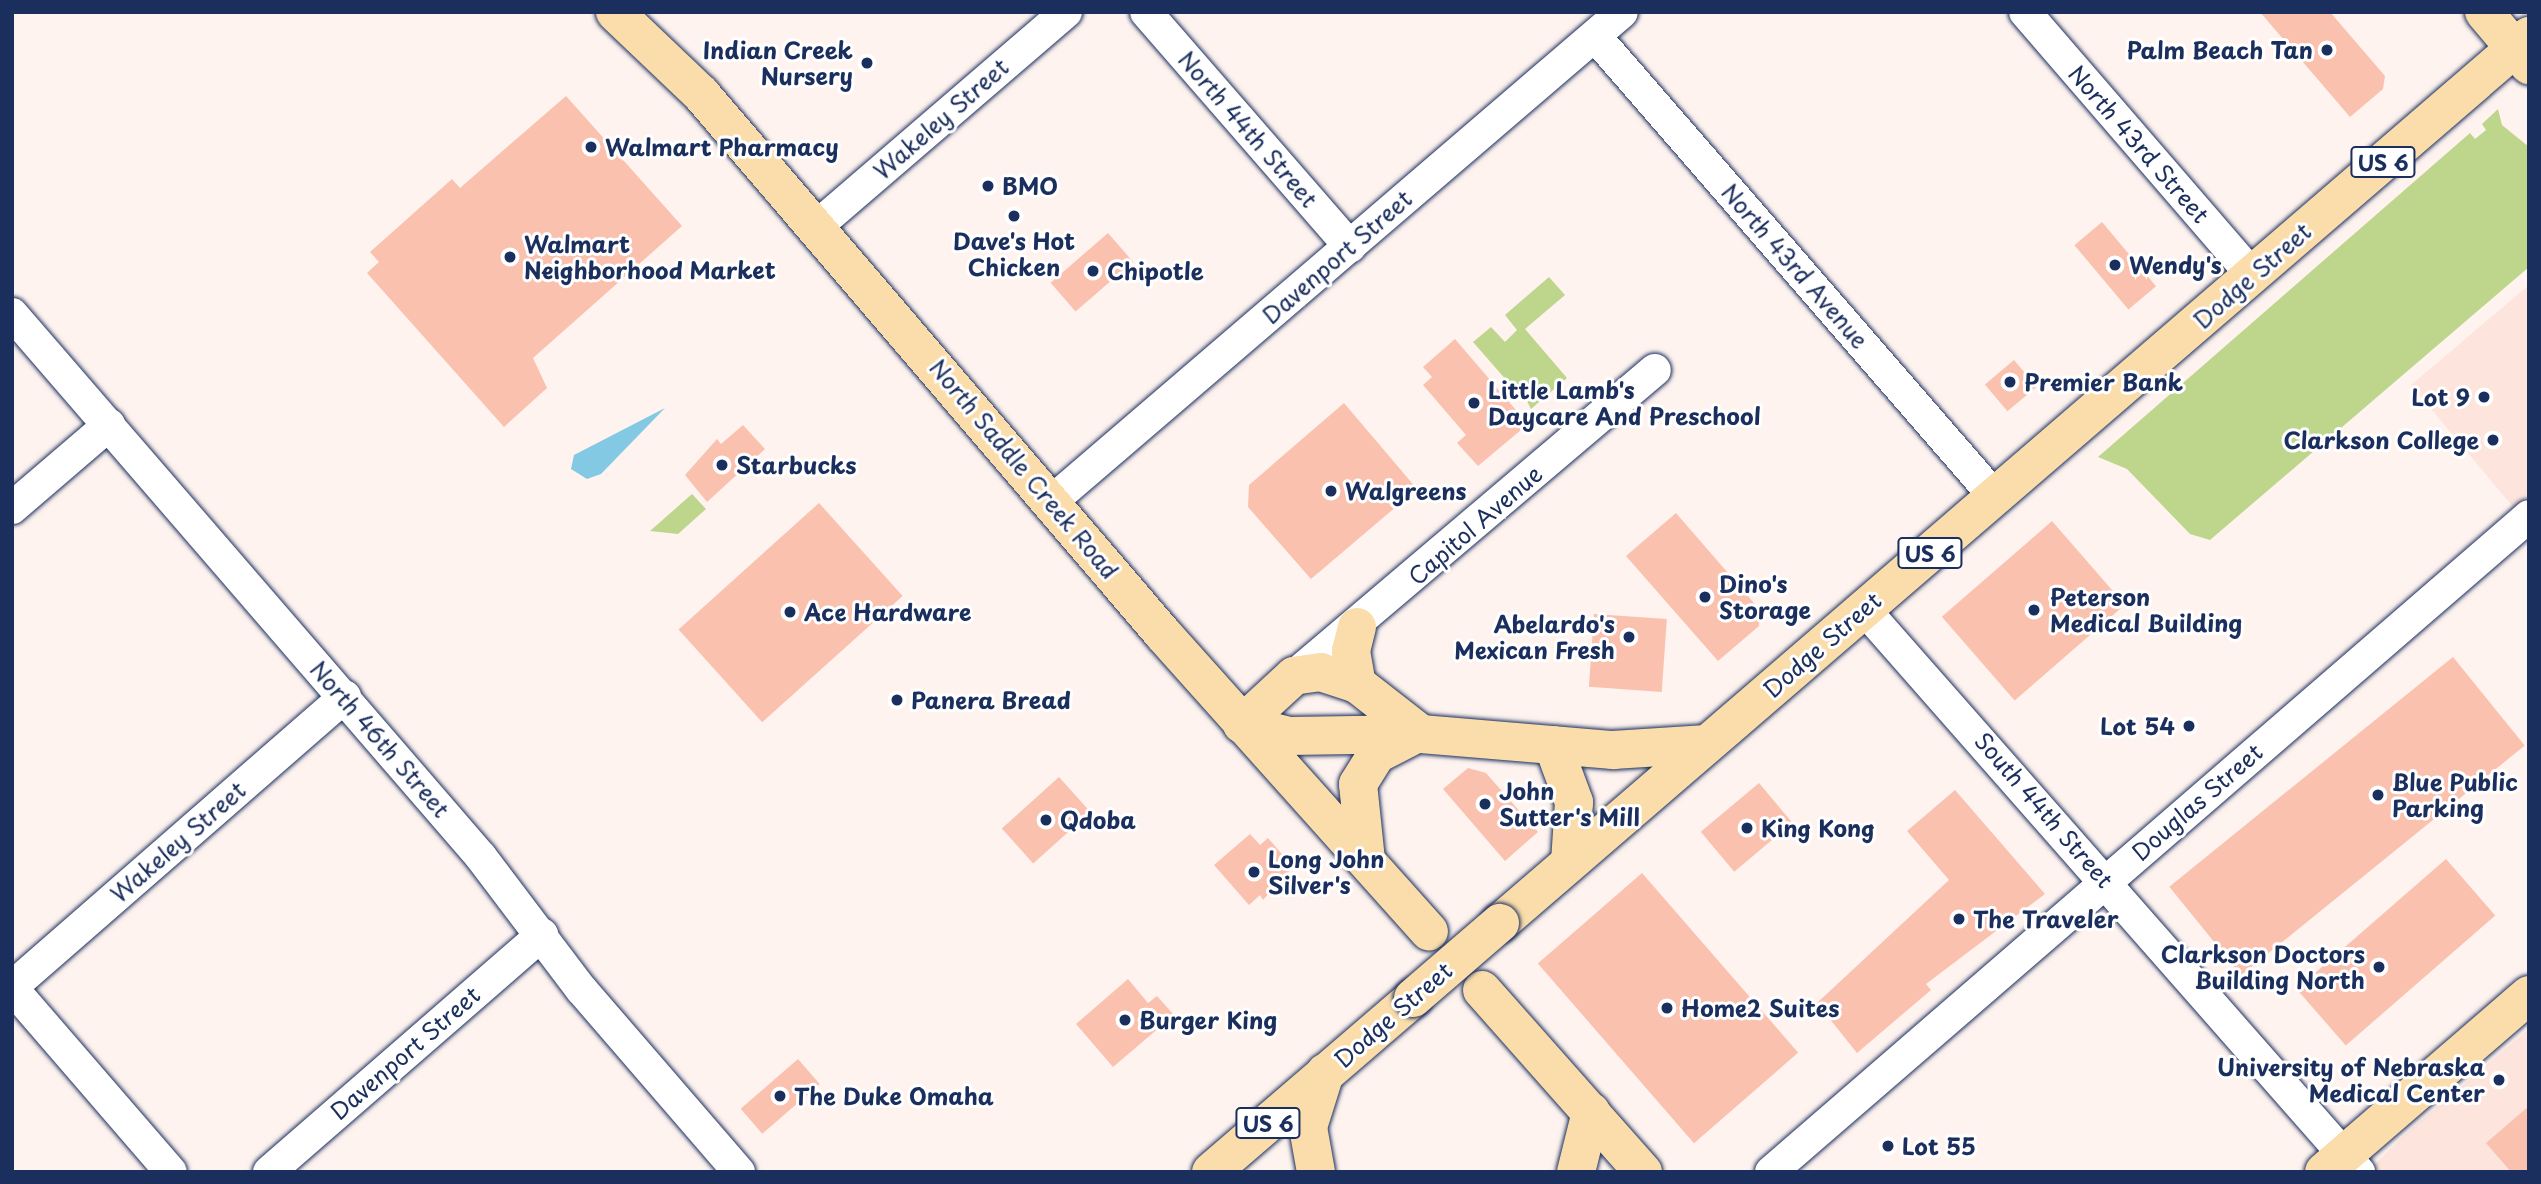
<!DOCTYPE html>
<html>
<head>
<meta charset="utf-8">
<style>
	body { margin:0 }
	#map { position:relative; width:2541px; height:1184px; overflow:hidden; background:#fef3ef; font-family:"Playpen Sans",sans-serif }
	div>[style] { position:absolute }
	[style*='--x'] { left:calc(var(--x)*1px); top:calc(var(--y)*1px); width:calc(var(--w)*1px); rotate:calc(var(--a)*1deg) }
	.built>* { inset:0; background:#fde4dc }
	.green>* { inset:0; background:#bed58c }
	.water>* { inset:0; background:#83c9e4 }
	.building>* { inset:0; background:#fac1af; transform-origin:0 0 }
	.roads { filter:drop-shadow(0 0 2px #1b2f5e) drop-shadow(0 0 2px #1b2f5e) }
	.minor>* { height:32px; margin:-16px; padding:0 16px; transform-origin:16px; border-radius:16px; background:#fff }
	.major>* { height:38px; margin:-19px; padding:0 19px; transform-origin:19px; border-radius:19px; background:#faddab }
	.highway>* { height:38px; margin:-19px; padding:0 19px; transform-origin:19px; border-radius:19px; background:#faddab }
	.bridges { filter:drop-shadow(0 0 2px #1b2f5e) drop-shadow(0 0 2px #1b2f5e) }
	.highway-bridge>* { height:38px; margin:-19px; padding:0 19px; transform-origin:19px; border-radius:19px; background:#faddab }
	.dots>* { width:19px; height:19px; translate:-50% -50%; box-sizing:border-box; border:4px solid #fff; border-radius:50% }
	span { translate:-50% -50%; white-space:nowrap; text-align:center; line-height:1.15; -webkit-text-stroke:6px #fff; paint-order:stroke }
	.shield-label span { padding:2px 5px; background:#fff; border:2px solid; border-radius:5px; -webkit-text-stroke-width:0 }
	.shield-label { font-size:21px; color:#1b2f5e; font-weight:700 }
	.poi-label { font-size:23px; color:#1b2f5e; font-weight:700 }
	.right { translate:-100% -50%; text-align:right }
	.left { translate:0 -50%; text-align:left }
	.street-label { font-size:23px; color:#1b2f5e }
	.frame { position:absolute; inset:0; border:14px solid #1b2f5e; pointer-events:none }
</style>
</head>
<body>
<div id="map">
	<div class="built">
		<i style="clip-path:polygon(2529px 285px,2529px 495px,2514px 508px,2411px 385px)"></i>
		<i style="clip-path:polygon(2529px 1029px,2529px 1172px,2367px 1172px,2409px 1131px)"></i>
	</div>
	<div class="green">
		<i style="clip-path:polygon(2498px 109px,2502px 125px,2529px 147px,2529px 267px,2210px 540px,2190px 534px,2127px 469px,2098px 457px,2470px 133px,2475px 139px,2486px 130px,2482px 124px)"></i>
		<i style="clip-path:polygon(1549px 277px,1565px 295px,1525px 329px,1567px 378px,1531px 409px,1520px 387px,1515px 390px,1473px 342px,1491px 327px,1505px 342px,1517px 330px,1505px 315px)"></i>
		<i style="clip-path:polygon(692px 494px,706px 509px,678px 534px,650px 531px)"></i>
	</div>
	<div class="water">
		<i style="clip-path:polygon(665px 408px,601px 474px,587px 479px,571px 469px,574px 455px)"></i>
	</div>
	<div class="building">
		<i style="clip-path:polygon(2260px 12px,2330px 12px,2385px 76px,2383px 89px,2350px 117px)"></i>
		<i style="clip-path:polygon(566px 96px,682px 226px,533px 358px,547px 388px,504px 427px,367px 273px,379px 262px,370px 252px,452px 179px,460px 188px)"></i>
		<i style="left:2102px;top:222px;width:84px;height:36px;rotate:50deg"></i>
		<i style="left:1108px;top:233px;width:38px;height:76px;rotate:49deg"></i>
		<i style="clip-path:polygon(1455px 339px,1528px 424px,1478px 466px,1457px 443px,1466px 435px,1423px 385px,1432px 377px,1423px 367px)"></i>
		<i style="left:2014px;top:360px;width:35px;height:38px;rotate:50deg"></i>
		<i style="clip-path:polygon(1344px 403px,1417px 489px,1311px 579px,1248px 507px,1249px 485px)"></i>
		<i style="clip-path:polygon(743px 425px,765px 449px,707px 502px,685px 475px,717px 439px,721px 444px)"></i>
		<i style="left:819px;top:503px;width:125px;height:189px;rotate:48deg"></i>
		<i style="clip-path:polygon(1676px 513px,1760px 610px,1759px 626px,1718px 661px,1626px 556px)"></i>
		<i style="left:2052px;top:521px;width:111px;height:146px;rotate:49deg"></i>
		<i style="left:1594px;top:614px;width:73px;height:73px;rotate:4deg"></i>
		<i style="left:2453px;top:657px;width:114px;height:365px;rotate:51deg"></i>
		<i style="clip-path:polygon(1468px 768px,1486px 773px,1538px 832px,1505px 861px,1443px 789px)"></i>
		<i style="left:1059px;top:777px;width:47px;height:77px;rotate:48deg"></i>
		<i style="left:1759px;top:783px;width:52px;height:76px;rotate:50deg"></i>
		<i style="clip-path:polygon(1955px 790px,2045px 894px,1926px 984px,1931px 990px,1857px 1053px,1817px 1003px,1949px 880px,1907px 831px)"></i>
		<i style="clip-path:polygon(1250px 834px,1260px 845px,1268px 838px,1293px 867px,1263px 900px,1260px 895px,1249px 905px,1214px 865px)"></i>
		<i style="left:2446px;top:859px;width:75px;height:198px;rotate:49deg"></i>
		<i style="left:1642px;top:873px;width:238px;height:138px;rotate:49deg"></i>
		<i style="clip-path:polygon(1128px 979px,1148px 1003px,1157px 996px,1174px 1015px,1113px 1067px,1076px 1024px)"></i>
		<i style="left:798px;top:1059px;width:33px;height:76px;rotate:49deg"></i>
		<i style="clip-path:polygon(2529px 1106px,2529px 1172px,2511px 1172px,2486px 1143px)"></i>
	</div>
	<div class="roads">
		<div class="minor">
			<i style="--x:1146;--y:12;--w:311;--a:49"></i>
			<i style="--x:2025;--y:12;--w:347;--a:49.2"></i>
			<i style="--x:1595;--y:36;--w:610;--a:49.05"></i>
			<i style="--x:816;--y:227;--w:330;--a:-40.7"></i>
			<i style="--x:12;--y:314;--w:718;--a:49.18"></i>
			<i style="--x:481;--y:857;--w:166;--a:52.9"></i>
			<i style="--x:581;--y:989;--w:242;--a:49.2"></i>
			<i style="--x:1051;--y:502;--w:752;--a:-40.63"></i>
			<i style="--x:12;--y:508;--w:128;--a:-40.6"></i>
			<i style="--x:1864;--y:609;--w:750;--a:48.68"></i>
			<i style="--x:1294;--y:676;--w:473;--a:-40.3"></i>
			<i style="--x:12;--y:987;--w:442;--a:-41.1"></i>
			<i style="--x:12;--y:988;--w:243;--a:49.2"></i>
			<i style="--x:269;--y:1172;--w:362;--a:-41"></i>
			<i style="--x:1771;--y:1172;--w:1002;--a:-40.87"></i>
		</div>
		<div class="major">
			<i style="--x:615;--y:12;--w:119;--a:43.6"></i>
			<i style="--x:701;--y:94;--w:711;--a:49.45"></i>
			<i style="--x:1163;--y:634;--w:399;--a:48.2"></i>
			<i style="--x:2484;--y:12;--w:70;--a:49.7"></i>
			<i style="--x:1482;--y:990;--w:243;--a:48.5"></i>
			<i style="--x:2324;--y:1172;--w:271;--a:-40.8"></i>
		</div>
		<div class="highway">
			<i style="--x:1357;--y:627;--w:25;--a:104"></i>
			<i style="--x:1351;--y:651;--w:34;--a:80"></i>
			<i style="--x:1421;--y:734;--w:81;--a:-142"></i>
			<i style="--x:1357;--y:684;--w:38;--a:-162"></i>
			<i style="--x:1321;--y:672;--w:27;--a:172"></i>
			<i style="--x:1294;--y:676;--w:71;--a:137.3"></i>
			<i style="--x:1242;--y:724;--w:49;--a:14.3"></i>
			<i style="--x:1289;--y:736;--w:132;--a:-0.9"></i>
			<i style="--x:1421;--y:734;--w:193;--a:4.8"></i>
			<i style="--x:1613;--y:750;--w:94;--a:-3.7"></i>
			<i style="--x:1553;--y:745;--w:61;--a:69.8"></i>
			<i style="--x:1574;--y:802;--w:60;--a:93.8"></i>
			<i style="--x:1366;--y:860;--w:76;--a:-96"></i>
			<i style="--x:1358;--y:784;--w:36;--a:-58"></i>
			<i style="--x:1377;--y:754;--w:36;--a:-27"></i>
			<i style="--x:1500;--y:923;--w:1359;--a:-40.76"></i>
			<i style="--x:1211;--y:1172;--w:267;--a:-40.7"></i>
			<i style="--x:1316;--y:1172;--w:46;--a:-100.1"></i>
			<i style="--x:1308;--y:1127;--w:57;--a:-72.5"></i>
			<i style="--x:1576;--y:1172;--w:62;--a:-76"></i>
		</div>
	</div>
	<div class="bridges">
		<div class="highway-bridge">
			<i style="--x:1413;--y:998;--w:115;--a:-40.8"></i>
		</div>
	</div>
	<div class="dots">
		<i style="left:2327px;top:50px;background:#1b2f5e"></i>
		<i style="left:867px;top:63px;background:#1b2f5e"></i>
		<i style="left:591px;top:147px;background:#1b2f5e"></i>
		<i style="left:988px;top:186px;background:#1b2f5e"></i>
		<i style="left:1014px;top:216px;background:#1b2f5e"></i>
		<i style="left:510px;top:257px;background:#1b2f5e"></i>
		<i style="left:2115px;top:265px;background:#1b2f5e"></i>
		<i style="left:1093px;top:271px;background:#1b2f5e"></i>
		<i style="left:2010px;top:382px;background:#1b2f5e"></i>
		<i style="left:2484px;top:397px;background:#1b2f5e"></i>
		<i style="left:1474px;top:403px;background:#1b2f5e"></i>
		<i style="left:2493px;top:440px;background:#1b2f5e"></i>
		<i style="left:722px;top:465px;background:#1b2f5e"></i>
		<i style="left:1331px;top:491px;background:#1b2f5e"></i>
		<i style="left:1705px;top:597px;background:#1b2f5e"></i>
		<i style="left:2034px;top:610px;background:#1b2f5e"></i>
		<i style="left:790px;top:612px;background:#1b2f5e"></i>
		<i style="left:1629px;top:637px;background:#1b2f5e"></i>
		<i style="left:897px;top:700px;background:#1b2f5e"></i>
		<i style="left:2189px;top:726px;background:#1b2f5e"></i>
		<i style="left:2378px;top:795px;background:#1b2f5e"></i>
		<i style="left:1485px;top:804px;background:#1b2f5e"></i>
		<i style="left:1046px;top:820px;background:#1b2f5e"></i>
		<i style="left:1747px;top:828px;background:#1b2f5e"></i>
		<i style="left:1254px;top:872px;background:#1b2f5e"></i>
		<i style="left:1959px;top:919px;background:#1b2f5e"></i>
		<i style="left:2379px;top:967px;background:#1b2f5e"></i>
		<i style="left:1667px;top:1008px;background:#1b2f5e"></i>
		<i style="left:1125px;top:1020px;background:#1b2f5e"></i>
		<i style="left:2499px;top:1080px;background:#1b2f5e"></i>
		<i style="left:780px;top:1096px;background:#1b2f5e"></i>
		<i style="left:1888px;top:1146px;background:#1b2f5e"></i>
	</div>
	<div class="shield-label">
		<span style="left:2383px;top:162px">US 6</span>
		<span style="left:1930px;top:553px">US 6</span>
		<span style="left:1268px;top:1123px">US 6</span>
	</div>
	<div class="poi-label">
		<span class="right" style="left:853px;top:63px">Indian Creek<br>Nursery</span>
		<span class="right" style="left:2313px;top:50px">Palm Beach Tan</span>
		<span class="left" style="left:605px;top:147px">Walmart Pharmacy</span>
		<span class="left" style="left:1002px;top:186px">BMO</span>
		<span style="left:1014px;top:254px">Dave's Hot<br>Chicken</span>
		<span class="left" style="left:524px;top:257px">Walmart<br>Neighborhood Market</span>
		<span class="left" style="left:2129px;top:265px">Wendy's</span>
		<span class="left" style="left:1107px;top:271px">Chipotle</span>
		<span class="left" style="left:2024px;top:382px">Premier Bank</span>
		<span class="left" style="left:1488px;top:403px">Little Lamb's<br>Daycare And Preschool</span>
		<span class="right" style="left:2470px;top:397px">Lot 9</span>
		<span class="right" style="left:2479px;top:440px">Clarkson College</span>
		<span class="left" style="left:736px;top:465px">Starbucks</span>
		<span class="left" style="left:1345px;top:491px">Walgreens</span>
		<span class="left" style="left:1719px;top:597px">Dino's<br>Storage</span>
		<span class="left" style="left:2050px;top:610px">Peterson<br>Medical Building</span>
		<span class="left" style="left:804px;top:612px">Ace Hardware</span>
		<span class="right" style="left:1615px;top:637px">Abelardo's<br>Mexican Fresh</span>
		<span class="left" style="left:911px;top:700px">Panera Bread</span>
		<span class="right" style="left:2175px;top:726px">Lot 54</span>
		<span class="left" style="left:2392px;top:795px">Blue Public<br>Parking</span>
		<span class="left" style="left:1499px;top:804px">John<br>Sutter's Mill</span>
		<span class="left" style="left:1060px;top:820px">Qdoba</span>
		<span class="left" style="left:1761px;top:828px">King Kong</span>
		<span class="left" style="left:1268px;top:872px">Long John<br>Silver's</span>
		<span class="left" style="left:1973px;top:919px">The Traveler</span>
		<span class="right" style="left:2365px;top:967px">Clarkson Doctors<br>Building North</span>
		<span class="left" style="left:1681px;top:1008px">Home2 Suites</span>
		<span class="left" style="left:1139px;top:1020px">Burger King</span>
		<span class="right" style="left:2485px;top:1080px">University of Nebraska<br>Medical Center</span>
		<span class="left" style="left:794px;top:1096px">The Duke Omaha</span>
		<span class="left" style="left:1902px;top:1146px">Lot 55</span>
	</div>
	<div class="street-label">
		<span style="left:941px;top:119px;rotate:-41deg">Wakeley Street</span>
		<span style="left:1248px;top:129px;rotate:49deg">North 44th Street</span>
		<span style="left:2139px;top:144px;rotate:49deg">North 43rd Street</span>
		<span style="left:1337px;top:257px;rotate:-41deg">Davenport Street</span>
		<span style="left:1795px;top:266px;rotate:49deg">North 43rd Avenue</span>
		<span style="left:2252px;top:276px;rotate:-41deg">Dodge Street</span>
		<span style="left:1024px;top:469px;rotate:50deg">North Saddle Creek Road</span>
		<span style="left:1475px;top:525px;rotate:-41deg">Capitol Avenue</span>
		<span style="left:1822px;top:645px;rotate:-41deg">Dodge Street</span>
		<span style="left:380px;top:739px;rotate:49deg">North 46th Street</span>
		<span style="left:2197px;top:802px;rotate:-41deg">Douglas Street</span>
		<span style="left:2044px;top:810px;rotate:49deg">South 44th Street</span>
		<span style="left:178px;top:842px;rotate:-41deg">Wakeley Street</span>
		<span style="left:1393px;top:1015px;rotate:-41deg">Dodge Street</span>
		<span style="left:405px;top:1053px;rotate:-41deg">Davenport Street</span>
	</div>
	<div class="frame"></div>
</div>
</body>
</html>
